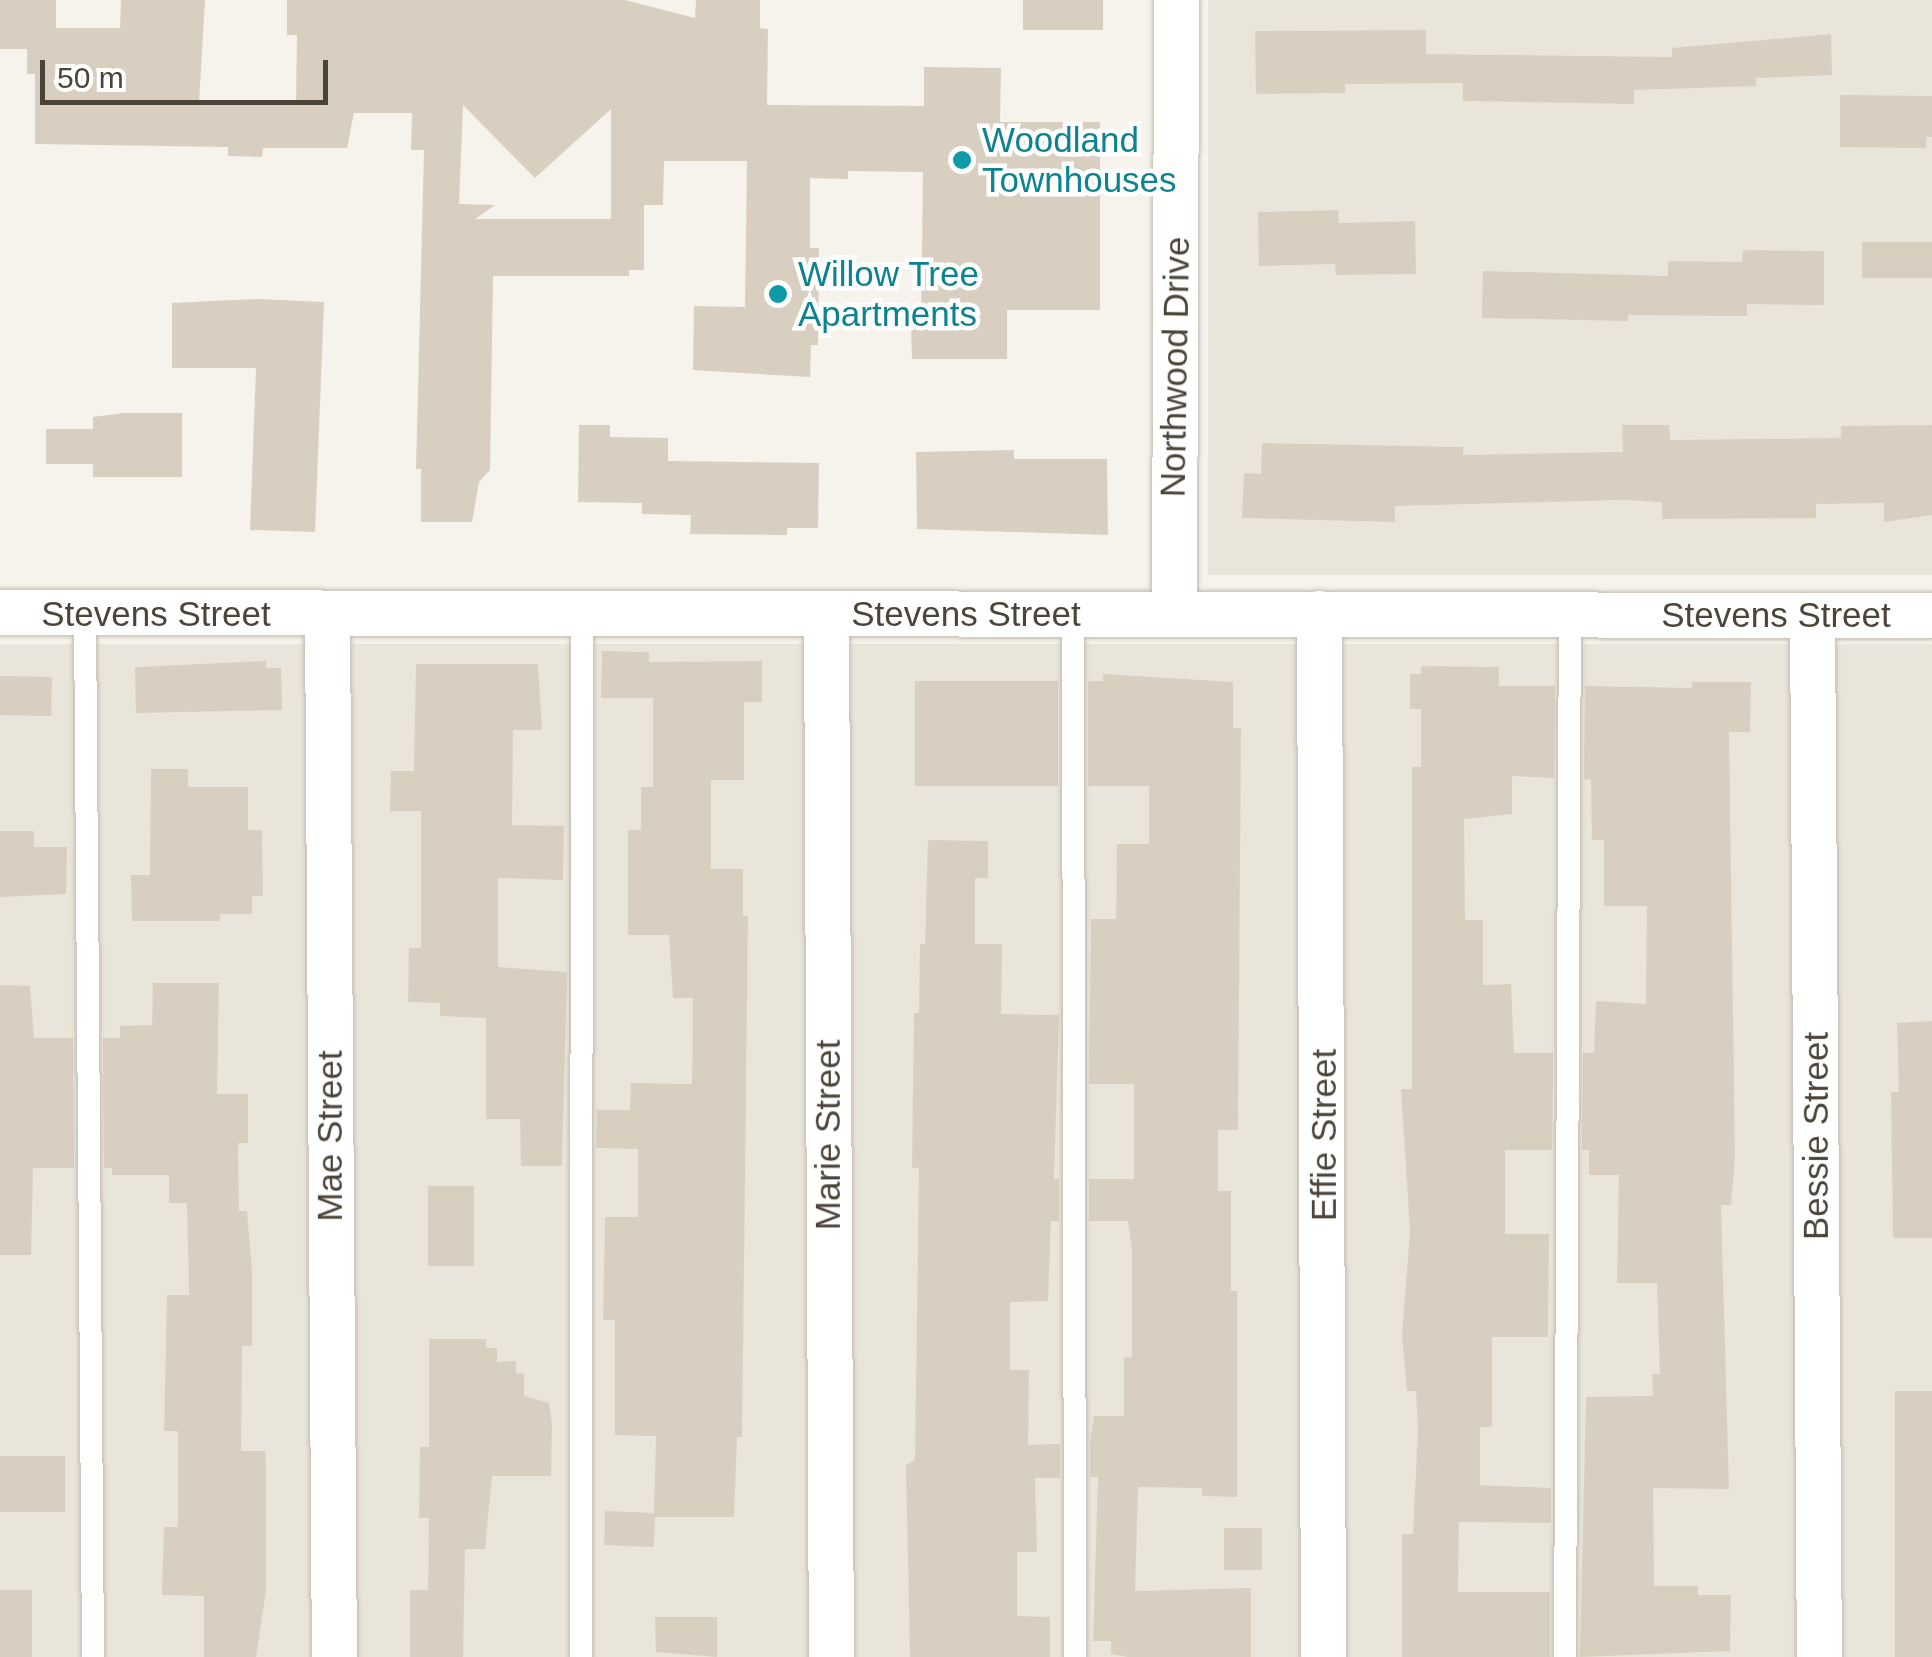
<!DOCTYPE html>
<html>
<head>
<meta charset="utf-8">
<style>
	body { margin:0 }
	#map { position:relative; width:1932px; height:1657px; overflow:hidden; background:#f6f3ec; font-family:Arial,sans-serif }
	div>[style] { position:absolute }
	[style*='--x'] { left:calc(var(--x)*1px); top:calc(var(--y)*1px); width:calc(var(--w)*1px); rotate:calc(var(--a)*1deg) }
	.residential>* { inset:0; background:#eae5da; transform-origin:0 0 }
	.building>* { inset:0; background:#d8cfc1; transform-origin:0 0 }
	.roads { filter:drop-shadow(0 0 2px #c2bbae) drop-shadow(0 0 2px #c2bbae) }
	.lane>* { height:22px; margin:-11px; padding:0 11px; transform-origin:11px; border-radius:11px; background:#fff }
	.street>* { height:45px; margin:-22.5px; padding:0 22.5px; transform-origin:22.5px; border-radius:22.5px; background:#fff }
	.dots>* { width:28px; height:28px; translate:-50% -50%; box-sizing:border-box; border:5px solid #fff; border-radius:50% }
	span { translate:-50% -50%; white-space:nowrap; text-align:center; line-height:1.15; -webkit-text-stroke:9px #fff; paint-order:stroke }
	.culture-label { font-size:35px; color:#0d838f }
	.left { translate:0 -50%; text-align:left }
	.street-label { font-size:35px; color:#4b4439 }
	.scale { position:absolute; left:40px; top:60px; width:288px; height:45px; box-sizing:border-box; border:5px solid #4b4439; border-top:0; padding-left:12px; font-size:30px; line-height:35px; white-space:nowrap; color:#4b4439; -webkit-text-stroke:8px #fff; paint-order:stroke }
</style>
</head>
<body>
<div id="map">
	<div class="residential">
		<i style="left:1208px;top:0;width:724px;height:575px"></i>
		<i style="left:1932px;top:644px;width:1013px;height:1932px;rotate:90deg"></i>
	</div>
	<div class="building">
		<i style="clip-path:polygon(evenodd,0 0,56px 0,56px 28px,120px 28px,121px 0,205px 0,199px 103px,296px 103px,297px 35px,287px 35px,287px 0,625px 0,695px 18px,696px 0,760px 0,760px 28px,768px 29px,767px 105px,924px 106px,924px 67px,1001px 68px,1000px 122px,1100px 122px,1100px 310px,1007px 310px,1007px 359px,912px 359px,911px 327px,921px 327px,923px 172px,848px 171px,848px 179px,810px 178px,810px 248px,819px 248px,818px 345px,811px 345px,810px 377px,693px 370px,694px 306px,745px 307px,747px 161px,664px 161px,663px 205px,644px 205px,644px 270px,629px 270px,629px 276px,493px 276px,490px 470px,479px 482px,472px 522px,421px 522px,421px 469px,416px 469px,424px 150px,411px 150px,412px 113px,354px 113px,347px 148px,263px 148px,262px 157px,228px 156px,228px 147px,35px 144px,35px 74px,27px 74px,27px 49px,0 49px,0 0,463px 105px,535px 178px,611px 109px,611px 219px,475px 219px,495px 205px,459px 204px,463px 105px)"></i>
		<i style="left:1023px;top:0;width:80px;height:30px"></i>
		<i style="clip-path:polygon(1426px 30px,1426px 54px,1672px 57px,1672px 48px,1831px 34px,1832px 75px,1756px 78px,1756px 86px,1634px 90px,1634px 104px,1463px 101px,1463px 83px,1345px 84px,1345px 93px,1256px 94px,1255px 31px)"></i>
		<i style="clip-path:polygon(1840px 95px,1932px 96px,1932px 137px,1926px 137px,1926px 148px,1840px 147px)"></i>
		<i style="clip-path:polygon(1338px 210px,1339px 223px,1415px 221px,1416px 274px,1336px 275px,1335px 264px,1259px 266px,1258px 212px)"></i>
		<i style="left:1862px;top:242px;width:70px;height:36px"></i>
		<i style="clip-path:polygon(1743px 250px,1824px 251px,1824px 305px,1747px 304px,1747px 316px,1628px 315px,1628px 321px,1482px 318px,1483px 271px,1668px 276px,1668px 261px,1742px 262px)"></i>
		<i style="clip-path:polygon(258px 299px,324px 302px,315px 532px,250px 530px,256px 368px,172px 368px,172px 303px)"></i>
		<i style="clip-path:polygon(124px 413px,182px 413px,182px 477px,93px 477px,93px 464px,46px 464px,46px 429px,93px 429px,93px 417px)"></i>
		<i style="clip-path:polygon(579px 425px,610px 425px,610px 437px,668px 438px,668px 461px,819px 463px,818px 528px,787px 528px,787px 535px,690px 534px,691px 515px,642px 514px,642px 503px,578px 502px)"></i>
		<i style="clip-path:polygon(1622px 425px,1669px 425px,1670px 440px,1841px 438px,1841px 426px,1932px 425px,1932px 515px,1884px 522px,1884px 503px,1816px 504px,1816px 518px,1662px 519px,1662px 502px,1624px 500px,1395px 506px,1395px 522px,1242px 518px,1244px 473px,1261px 474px,1262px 443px,1463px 447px,1463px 455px,1623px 452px)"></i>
		<i style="clip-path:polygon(1014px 450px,1014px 459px,1107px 459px,1108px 535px,917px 529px,916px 452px)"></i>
		<i style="clip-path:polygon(602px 651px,649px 652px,649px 662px,762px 661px,762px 702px,744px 702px,744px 780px,711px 780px,711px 869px,743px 869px,743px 916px,748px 916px,742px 1437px,737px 1437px,734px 1517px,655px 1517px,654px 1547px,604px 1545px,605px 1511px,654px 1513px,656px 1436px,615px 1435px,615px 1320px,603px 1320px,605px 1217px,638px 1217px,638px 1149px,596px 1148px,597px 1110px,630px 1110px,631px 1083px,692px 1084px,693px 998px,673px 998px,669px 935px,628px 935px,628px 830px,641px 830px,641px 787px,653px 787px,653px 698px,601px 698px)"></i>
		<i style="clip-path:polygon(266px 661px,266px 668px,281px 668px,282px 710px,136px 713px,135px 667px)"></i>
		<i style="clip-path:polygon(416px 664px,538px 664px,542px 730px,513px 730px,512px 825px,564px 826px,563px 880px,498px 878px,498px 967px,567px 972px,562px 1166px,521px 1166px,520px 1119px,486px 1119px,486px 1018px,440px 1016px,440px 1003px,408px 1002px,409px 948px,421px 948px,421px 811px,390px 811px,391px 771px,414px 771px)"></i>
		<i style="clip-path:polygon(1421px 666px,1499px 667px,1499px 686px,1555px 686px,1554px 778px,1512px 776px,1512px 814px,1464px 819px,1465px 920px,1483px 920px,1483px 985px,1511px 984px,1514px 1053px,1553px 1053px,1552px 1150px,1505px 1150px,1505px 1234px,1549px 1234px,1548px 1337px,1492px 1337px,1492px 1427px,1480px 1427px,1480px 1485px,1551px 1488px,1551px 1523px,1459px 1522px,1458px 1592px,1550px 1592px,1550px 1657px,1402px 1657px,1402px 1534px,1413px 1534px,1418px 1430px,1416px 1391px,1407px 1391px,1402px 1336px,1410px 1231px,1401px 1089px,1412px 1089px,1412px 767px,1421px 767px,1421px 709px,1410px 709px,1410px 674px,1421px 674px)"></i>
		<i style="clip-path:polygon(1103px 674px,1233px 682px,1233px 728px,1241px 728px,1238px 1130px,1218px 1130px,1218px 1191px,1231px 1191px,1231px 1291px,1237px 1291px,1237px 1497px,1202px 1496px,1202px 1488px,1138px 1487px,1135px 1591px,1251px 1588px,1251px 1657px,1128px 1657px,1111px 1654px,1111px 1641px,1093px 1641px,1098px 1477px,1090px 1477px,1090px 1444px,1094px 1416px,1124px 1416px,1124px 1357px,1132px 1357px,1132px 1249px,1128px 1221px,1089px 1221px,1089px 1179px,1134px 1179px,1134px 1084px,1089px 1084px,1091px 919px,1116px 919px,1117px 844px,1149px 844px,1149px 786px,1088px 786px,1088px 681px,1103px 681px)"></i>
		<i style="left:0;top:676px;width:52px;height:39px;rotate:1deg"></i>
		<i style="left:915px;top:681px;width:143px;height:105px"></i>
		<i style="clip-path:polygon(1692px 682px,1751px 682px,1750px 732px,1729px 732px,1735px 1157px,1731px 1205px,1721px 1205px,1729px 1489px,1653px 1488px,1654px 1586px,1698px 1586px,1698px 1595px,1731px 1595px,1730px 1651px,1580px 1657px,1586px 1397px,1653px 1396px,1652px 1374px,1660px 1374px,1657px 1283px,1617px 1283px,1619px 1175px,1589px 1175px,1589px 1150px,1582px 1150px,1583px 1053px,1594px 1053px,1596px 1001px,1646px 1004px,1647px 906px,1604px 906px,1604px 840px,1592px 840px,1591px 780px,1584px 779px,1585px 686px,1692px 688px)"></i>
		<i style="clip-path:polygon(151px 769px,188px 769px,188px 787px,248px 787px,248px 830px,262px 830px,263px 896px,252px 896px,252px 914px,220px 914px,220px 921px,132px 921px,131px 875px,150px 875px)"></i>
		<i style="clip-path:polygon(0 831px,34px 831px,34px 847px,67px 847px,66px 894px,0 897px)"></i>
		<i style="clip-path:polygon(928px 840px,988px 841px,988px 878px,975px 878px,975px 944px,1002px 944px,1001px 1014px,1059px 1015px,1054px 1179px,1059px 1179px,1059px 1221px,1051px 1221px,1048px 1301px,1010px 1302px,1010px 1370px,1029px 1370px,1028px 1445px,1060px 1444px,1060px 1478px,1035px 1478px,1037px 1552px,1017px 1552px,1017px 1616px,1050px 1617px,1050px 1657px,910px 1657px,906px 1465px,915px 1460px,919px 1168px,912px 1168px,914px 1013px,919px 1013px,920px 944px,925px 944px)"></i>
		<i style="clip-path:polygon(153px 983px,219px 983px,217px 1094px,248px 1094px,248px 1143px,238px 1143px,239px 1211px,247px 1211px,252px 1271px,252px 1346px,242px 1346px,241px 1451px,265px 1451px,266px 1465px,266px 1590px,256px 1657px,204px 1657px,204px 1596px,162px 1595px,164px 1527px,178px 1527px,178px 1431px,164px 1431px,167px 1295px,189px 1295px,187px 1203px,169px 1203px,169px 1175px,112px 1175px,112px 1168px,104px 1168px,103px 1038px,120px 1038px,120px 1026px,152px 1025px)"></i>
		<i style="clip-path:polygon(0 985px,30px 986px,34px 1038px,73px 1038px,74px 1168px,33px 1168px,31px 1255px,0 1255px)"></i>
		<i style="clip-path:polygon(1932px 1021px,1932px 1238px,1893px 1238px,1891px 1092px,1899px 1092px,1897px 1023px)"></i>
		<i style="left:428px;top:1186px;width:46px;height:80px"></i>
		<i style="clip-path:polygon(429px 1339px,486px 1339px,486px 1348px,497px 1348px,497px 1362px,516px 1361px,516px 1373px,524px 1373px,524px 1396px,549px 1403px,552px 1424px,551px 1476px,492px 1476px,485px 1549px,465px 1549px,463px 1657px,410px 1657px,410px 1590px,428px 1590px,429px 1518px,419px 1518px,420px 1447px,429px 1447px)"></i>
		<i style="left:1895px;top:1391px;width:37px;height:266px"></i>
		<i style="left:0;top:1456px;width:65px;height:56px"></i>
		<i style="left:1224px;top:1528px;width:38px;height:42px"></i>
		<i style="left:0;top:1590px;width:32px;height:67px"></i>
		<i style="clip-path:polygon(655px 1617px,717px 1617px,717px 1657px,656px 1652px)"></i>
	</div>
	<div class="roads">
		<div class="lane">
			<i style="--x:1073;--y:613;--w:1044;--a:89.89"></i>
			<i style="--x:85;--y:614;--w:1043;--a:89.56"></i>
			<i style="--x:581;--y:1657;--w:1042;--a:-89.95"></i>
			<i style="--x:1565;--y:1657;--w:1043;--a:-89.73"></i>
		</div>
		<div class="street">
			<i style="--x:0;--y:612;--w:1932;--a:0.09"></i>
			<i style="--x:1174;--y:613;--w:613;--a:-89.81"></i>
			<i style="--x:1319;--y:613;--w:1044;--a:89.78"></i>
			<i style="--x:826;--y:614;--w:1043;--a:89.73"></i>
			<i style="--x:327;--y:615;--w:1042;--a:89.62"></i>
			<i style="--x:1812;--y:615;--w:1042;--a:89.62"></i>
		</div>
	</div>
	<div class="dots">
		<i style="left:962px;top:160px;background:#0f9aa8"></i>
		<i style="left:778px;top:294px;background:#0f9aa8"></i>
	</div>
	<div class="culture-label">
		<span class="left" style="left:982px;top:160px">Woodland<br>Townhouses</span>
		<span class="left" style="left:798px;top:294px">Willow Tree<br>Apartments</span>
	</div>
	<div class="street-label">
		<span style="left:1175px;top:367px;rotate:-89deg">Northwood Drive</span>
		<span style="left:156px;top:614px">Stevens Street</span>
		<span style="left:966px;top:614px">Stevens Street</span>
		<span style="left:1776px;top:615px">Stevens Street</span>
		<span style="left:828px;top:1135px;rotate:-90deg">Marie Street</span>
		<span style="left:1324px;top:1135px;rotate:-90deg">Effie Street</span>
		<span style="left:330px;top:1136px;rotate:-90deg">Mae Street</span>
		<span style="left:1816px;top:1136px;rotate:-90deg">Bessie Street</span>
	</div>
	<div class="scale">50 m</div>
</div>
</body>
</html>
